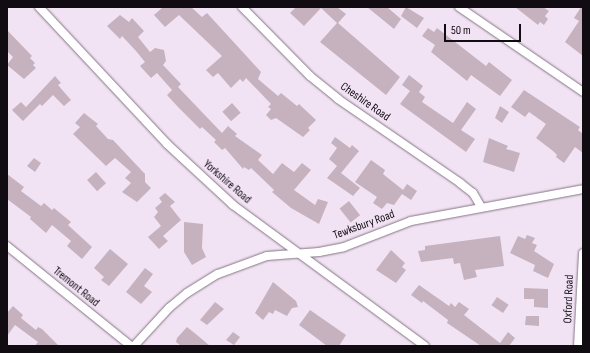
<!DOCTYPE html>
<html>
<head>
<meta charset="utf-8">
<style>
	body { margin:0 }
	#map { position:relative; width:590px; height:353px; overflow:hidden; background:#f2e3f4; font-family:"Sofia Sans Condensed",sans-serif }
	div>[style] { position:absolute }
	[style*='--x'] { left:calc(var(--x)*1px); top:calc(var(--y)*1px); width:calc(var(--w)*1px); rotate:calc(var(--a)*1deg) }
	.building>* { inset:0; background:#c6b2be; transform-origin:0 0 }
	.roads { filter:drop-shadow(0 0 1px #837584) drop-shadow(0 0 1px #837584) }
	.street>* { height:8px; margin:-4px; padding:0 4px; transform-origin:4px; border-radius:4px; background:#fff }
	span { translate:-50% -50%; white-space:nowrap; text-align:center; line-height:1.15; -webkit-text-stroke:3px #f2e3f4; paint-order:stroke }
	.street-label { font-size:12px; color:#110c12 }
	.frame { position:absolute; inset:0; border:8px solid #110c12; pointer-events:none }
	.scale { position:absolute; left:444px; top:24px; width:77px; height:18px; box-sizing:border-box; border:2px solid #110c12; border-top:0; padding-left:5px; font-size:12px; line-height:14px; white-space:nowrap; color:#110c12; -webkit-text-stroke:3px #f2e3f4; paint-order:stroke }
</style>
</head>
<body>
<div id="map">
	<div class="building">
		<i style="clip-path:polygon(163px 7px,191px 7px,202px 17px,207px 13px,261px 72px,258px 79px,278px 96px,281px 93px,297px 106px,299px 104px,316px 120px,308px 128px,310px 130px,303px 137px,276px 118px,271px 120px,266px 115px,271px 109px,268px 107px,271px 104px,246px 78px,243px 82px,240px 79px,231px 88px,218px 73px,213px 77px,206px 70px,222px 56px,179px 15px,165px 27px,154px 15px)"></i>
		<i style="clip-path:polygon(296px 7px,337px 7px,346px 14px,338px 23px,400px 77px,386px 95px,320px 42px,337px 23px,321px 8px,304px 26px,290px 13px)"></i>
		<i style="clip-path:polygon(367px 7px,387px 7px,401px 19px,394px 29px)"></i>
		<i style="clip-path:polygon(406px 7px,424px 18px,417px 28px,401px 16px)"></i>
		<i style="clip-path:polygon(515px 7px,543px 7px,549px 11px,545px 16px,548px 19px,544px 25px,540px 22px,538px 25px)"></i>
		<i style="clip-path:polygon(581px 7px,583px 7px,583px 56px,565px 42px,579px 21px,574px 18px)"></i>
		<i style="clip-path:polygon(120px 15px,129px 22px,132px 18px,144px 31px,138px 37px,150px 52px,155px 48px,164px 50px,166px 61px,163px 65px,181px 84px,178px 87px,222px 133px,228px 126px,237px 134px,235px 136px,262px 155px,258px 160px,273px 174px,282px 163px,294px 172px,302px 163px,311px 170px,294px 190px,315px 205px,318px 199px,328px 202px,319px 224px,291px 208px,272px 192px,274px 190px,251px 168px,249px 170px,244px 167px,243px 169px,225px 148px,222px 150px,214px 142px,216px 140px,202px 127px,200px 129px,178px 107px,167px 95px,172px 90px,157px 73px,151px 78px,140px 66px,145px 62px,136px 51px,122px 36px,120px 39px,107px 26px)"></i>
		<i style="clip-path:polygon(428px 28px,434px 32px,437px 28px,486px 66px,489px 62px,512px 80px,500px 96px,471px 75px,467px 81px,431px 52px,435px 45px,422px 36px)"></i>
		<i style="clip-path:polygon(7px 30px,32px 56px,30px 58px,35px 63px,33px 65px,36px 68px,24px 79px,7px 65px,13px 57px,7px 51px)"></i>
		<i style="clip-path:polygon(409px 75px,423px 86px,419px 92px,425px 97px,422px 102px,453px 123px,467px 102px,476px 109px,461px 130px,475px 139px,466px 152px,400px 104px,410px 91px,402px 85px)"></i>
		<i style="clip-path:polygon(55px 76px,61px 83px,58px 85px,71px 100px,64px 106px,53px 95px,42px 106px,40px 104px,23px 121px,12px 110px,21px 102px,26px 107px)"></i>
		<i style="clip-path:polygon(524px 90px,580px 127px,578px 130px,583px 134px,583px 153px,575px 147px,564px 163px,556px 157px,557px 155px,553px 151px,536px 138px,546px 124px,529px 112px,525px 117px,511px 107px)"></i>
		<i style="left:232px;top:103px;width:13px;height:13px;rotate:48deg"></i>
		<i style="clip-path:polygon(500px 106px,509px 112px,502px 123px,495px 118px)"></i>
		<i style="clip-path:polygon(84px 113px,98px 124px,96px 126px,108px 139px,113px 140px,145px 174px,145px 182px,151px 188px,137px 202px,122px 192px,131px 183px,125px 178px,131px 172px,115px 158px,106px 166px,73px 134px,80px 127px,75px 123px)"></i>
		<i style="clip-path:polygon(335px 137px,350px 148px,352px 145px,359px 151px,341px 173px,360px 188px,353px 196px,327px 178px,337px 166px,329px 159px,337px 148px,331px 143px)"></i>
		<i style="clip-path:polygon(489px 138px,508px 146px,506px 149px,520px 153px,514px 172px,483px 162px)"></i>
		<i style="clip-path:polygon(34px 158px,41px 163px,35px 172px,27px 166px)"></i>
		<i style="clip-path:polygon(371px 160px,385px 170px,383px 174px,403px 190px,407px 184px,417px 191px,411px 200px,402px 194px,394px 205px,387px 203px,382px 209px,373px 203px,377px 197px,355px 182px)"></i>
		<i style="left:96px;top:172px;width:15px;height:12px;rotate:48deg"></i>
		<i style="clip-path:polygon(7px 174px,24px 187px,21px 191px,41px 206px,44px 203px,52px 210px,54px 208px,71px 222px,68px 225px,92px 247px,82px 259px,67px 246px,71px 241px,52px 225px,46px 233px,30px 219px,31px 217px,7px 199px)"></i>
		<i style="clip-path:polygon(165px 193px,175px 202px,170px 206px,181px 220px,163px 236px,168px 241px,159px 249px,148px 237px,161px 226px,154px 217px,158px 212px,155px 208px,162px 202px,159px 198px)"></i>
		<i style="left:349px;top:201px;width:18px;height:12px;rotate:52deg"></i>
		<i style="clip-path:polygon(184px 222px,203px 224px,202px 248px,206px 257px,192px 265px,184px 252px)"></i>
		<i style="clip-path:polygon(527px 235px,535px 238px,532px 243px,537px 245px,534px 251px,554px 264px,548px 278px,533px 271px,535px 265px,510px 253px,518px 236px,525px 239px)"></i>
		<i style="clip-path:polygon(500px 236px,504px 266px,475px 270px,477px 277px,464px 280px,460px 263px,454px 264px,453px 258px,421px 262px,418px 251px,425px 250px,425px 246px)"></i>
		<i style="clip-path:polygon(110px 249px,128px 264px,109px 286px,101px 280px,104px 277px,94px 268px)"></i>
		<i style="clip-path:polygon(391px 250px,405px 263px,402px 267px,406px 270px,396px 283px,376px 270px)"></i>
		<i style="clip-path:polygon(145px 268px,153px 274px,144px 286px,152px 292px,141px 304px,126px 292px)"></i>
		<i style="clip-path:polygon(273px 282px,296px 301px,298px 307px,292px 308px,287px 316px,275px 310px,273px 314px,269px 312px,263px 320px,255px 313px)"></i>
		<i style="clip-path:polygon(419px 285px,449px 306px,451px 303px,455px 307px,459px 302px,469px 309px,464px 315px,500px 343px,508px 332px,515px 338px,509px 346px,481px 346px,447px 323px,448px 320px,423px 301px,422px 303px,411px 295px)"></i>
		<i style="clip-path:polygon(524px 288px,548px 289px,548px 308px,534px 307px,534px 299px,524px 299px)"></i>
		<i style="left:497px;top:297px;width:14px;height:10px;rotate:34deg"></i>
		<i style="clip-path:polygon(215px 302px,224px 309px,207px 325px,200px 320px)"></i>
		<i style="clip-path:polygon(13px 306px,23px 315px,21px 318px,36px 330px,38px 327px,42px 329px,59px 346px,35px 346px,38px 342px,15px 325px,7px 336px,7px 313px)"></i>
		<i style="clip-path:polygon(310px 310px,346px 335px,339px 346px,327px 346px,299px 325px)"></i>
		<i style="clip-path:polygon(526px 316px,539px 316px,539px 326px,525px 325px)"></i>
		<i style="clip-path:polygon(187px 327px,197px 335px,210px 346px,181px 346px,176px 342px,177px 338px)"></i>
		<i style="clip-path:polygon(233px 332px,240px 337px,234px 345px,226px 340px)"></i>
	</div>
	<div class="roads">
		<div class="street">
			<i style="--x:39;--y:7;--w:187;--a:46.9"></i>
			<i style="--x:167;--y:144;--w:90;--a:42.7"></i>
			<i style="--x:233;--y:205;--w:238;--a:36.3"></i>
			<i style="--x:242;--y:7;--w:97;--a:45.4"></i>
			<i style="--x:310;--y:76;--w:36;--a:39"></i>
			<i style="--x:338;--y:99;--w:148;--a:34.5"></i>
			<i style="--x:460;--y:183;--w:16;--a:38"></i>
			<i style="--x:473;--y:193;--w:16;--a:60"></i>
			<i style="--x:459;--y:7;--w:150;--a:34.4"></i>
			<i style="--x:7;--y:246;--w:159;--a:38.9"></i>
			<i style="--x:134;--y:346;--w:52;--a:-47.4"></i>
			<i style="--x:169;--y:308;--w:23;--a:-40"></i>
			<i style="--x:187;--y:293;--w:36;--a:-32"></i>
			<i style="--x:218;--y:274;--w:52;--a:-20.2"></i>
			<i style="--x:267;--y:256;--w:52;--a:-4.4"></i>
			<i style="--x:319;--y:252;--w:25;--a:-11"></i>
			<i style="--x:344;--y:247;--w:72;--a:-21.2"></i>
			<i style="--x:411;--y:221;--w:175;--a:-10.5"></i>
			<i style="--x:578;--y:346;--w:93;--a:-86.9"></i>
		</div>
	</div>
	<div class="street-label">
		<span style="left:365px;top:102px;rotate:35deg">Cheshire Road</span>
		<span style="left:227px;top:182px;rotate:41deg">Yorkshire Road</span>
		<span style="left:364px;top:225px;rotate:-20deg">Tewksbury Road</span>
		<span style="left:76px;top:287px;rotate:39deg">Tremont Road</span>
		<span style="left:569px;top:299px;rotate:-88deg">Oxford Road</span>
	</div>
	<div class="frame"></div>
	<div class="scale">50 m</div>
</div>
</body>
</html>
